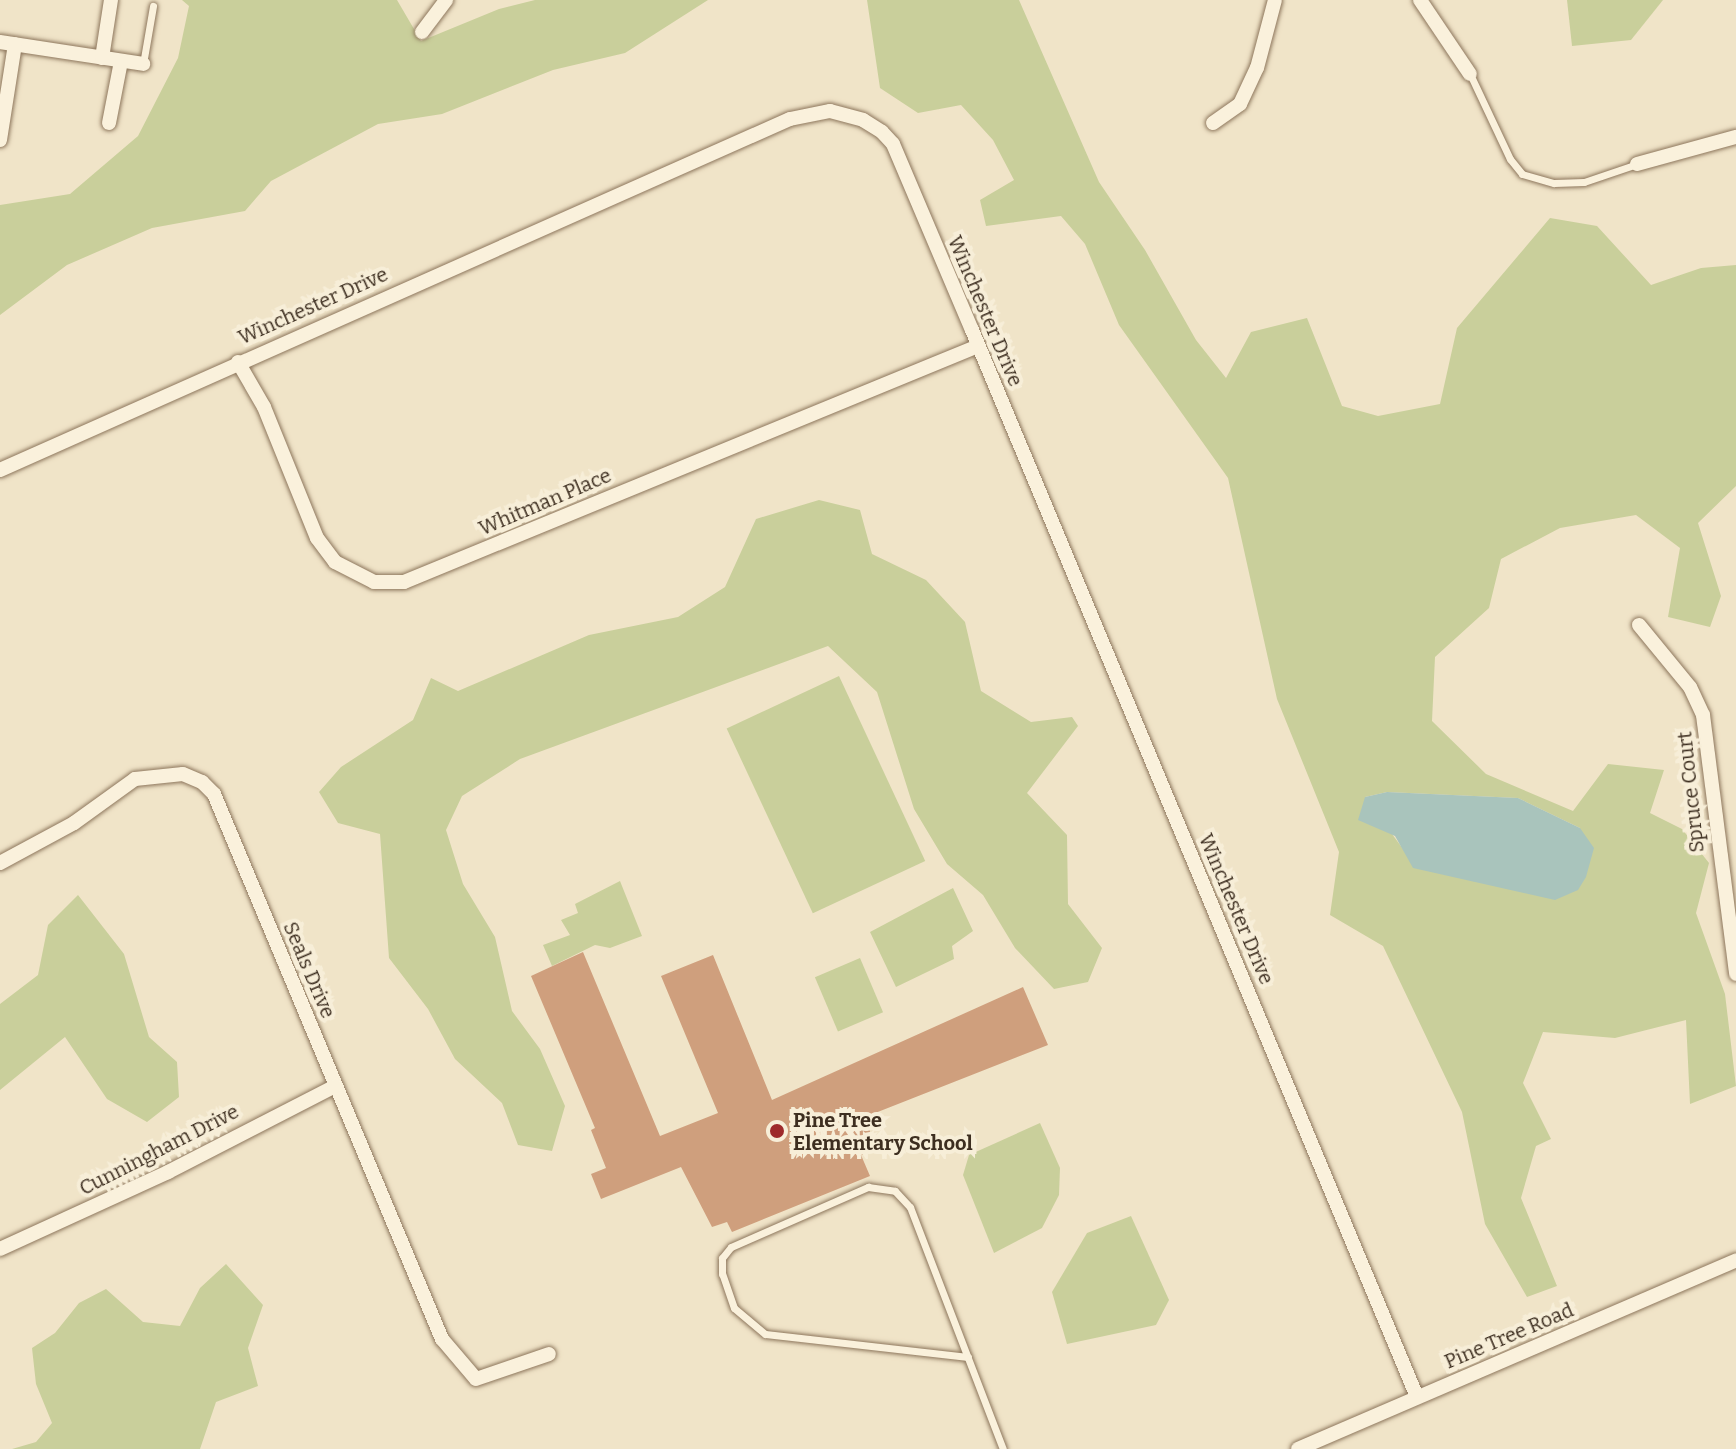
<!DOCTYPE html>
<html>
<head>
<meta charset="utf-8">
<style>
	body { margin:0 }
	#map { position:relative; width:1736px; height:1449px; overflow:hidden; background:#f0e4c8; font-family:Bitter,serif }
	div>[style] { position:absolute }
	[style*='--x'] { left:calc(var(--x)*1px); top:calc(var(--y)*1px); width:calc(var(--w)*1px); rotate:calc(var(--a)*1deg) }
	.green>* { inset:0; background:#c9cf9b; transform-origin:0 0 }
	.water>* { inset:0; background:#a9c4bc }
	.building>* { inset:0; background:#cf9f7d }
	.roads { filter:drop-shadow(0 0 2px #8d765c) drop-shadow(0 0 2px #8d765c) }
	.service>* { height:7px; margin:-3.5px; padding:0 3.5px; transform-origin:3.5px; border-radius:3.5px; background:#faf1dc }
	.minor>* { height:14px; margin:-7px; padding:0 7px; transform-origin:7px; border-radius:7px; background:#faf1dc }
	.dots>* { width:22px; height:22px; translate:-50% -50%; box-sizing:border-box; border:4px solid #f7eed8; border-radius:50% }
	span { translate:-50% -50%; white-space:nowrap; text-align:center; line-height:1.15; -webkit-text-stroke:8px #f7eed8; paint-order:stroke }
	.street-label { font-size:20px; color:#3d2e20 }
	.poi-label { font-size:20px; color:#3d2e20; font-weight:700 }
	.left { translate:0 -50%; text-align:left }
</style>
</head>
<body>
<div id="map">
	<div class="green">
		<i style="clip-path:polygon(182px 0,397px 0,421px 41px,499px 9px,535px 0,708px 0,625px 53px,553px 70px,442px 114px,378px 124px,271px 181px,245px 211px,152px 228px,67px 265px,0 315px,0 205px,70px 194px,138px 136px,178px 58px,189px 6px)"></i>
		<i style="clip-path:polygon(evenodd,867px 0,1019px 0,1099px 182px,1145px 250px,1196px 340px,1226px 378px,1251px 332px,1307px 318px,1342px 406px,1378px 416px,1440px 404px,1457px 328px,1550px 218px,1597px 226px,1651px 285px,1701px 268px,1736px 265px,1736px 486px,1698px 523px,1721px 596px,1710px 627px,1668px 617px,1680px 548px,1636px 515px,1560px 528px,1501px 559px,1489px 608px,1435px 657px,1432px 721px,1486px 774px,1573px 811px,1608px 764px,1664px 770px,1650px 813px,1682px 829px,1709px 863px,1696px 913px,1725px 994px,1736px 1086px,1690px 1104px,1686px 1020px,1615px 1038px,1543px 1032px,1523px 1083px,1551px 1139px,1536px 1146px,1521px 1198px,1557px 1286px,1527px 1297px,1485px 1224px,1462px 1112px,1383px 946px,1330px 915px,1339px 852px,1277px 699px,1228px 478px,1119px 325px,1085px 244px,1061px 216px,986px 226px,980px 200px,1014px 180px,993px 140px,961px 105px,918px 113px,880px 88px,867px 0,1387px 792px,1518px 798px,1580px 828px,1403px 849px,1365px 797px,1387px 792px)"></i>
		<i style="clip-path:polygon(1567px 0,1663px 0,1631px 40px,1572px 46px)"></i>
		<i style="clip-path:polygon(819px 500px,860px 510px,872px 554px,926px 580px,965px 622px,981px 691px,1031px 722px,1072px 717px,1078px 726px,1027px 793px,1067px 835px,1068px 904px,1102px 948px,1088px 982px,1054px 989px,1015px 948px,983px 895px,947px 864px,914px 809px,877px 692px,828px 646px,520px 759px,462px 796px,446px 830px,463px 884px,495px 937px,512px 1011px,540px 1049px,565px 1106px,552px 1151px,518px 1145px,502px 1103px,455px 1059px,428px 1009px,389px 958px,380px 834px,338px 823px,319px 792px,341px 767px,413px 720px,431px 678px,458px 691px,589px 635px,678px 617px,725px 587px,756px 519px)"></i>
		<i style="left:839px;top:676px;width:204px;height:124px;rotate:65deg"></i>
		<i style="clip-path:polygon(620px 881px,642px 936px,610px 948px,595px 945px,552px 966px,543px 945px,570px 935px,561px 920px,578px 913px,575px 904px)"></i>
		<i style="clip-path:polygon(953px 888px,973px 931px,952px 946px,954px 959px,896px 987px,870px 932px)"></i>
		<i style="clip-path:polygon(78px 895px,124px 954px,149px 1037px,177px 1062px,179px 1097px,147px 1122px,107px 1099px,65px 1037px,0 1090px,0 1004px,38px 975px,48px 925px)"></i>
		<i style="left:860px;top:958px;width:59px;height:49px;rotate:67deg"></i>
		<i style="clip-path:polygon(1040px 1123px,1060px 1168px,1059px 1195px,1042px 1228px,994px 1253px,963px 1175px,969px 1155px)"></i>
		<i style="clip-path:polygon(1131px 1216px,1169px 1300px,1156px 1325px,1067px 1344px,1052px 1292px,1087px 1233px)"></i>
		<i style="clip-path:polygon(226px 1264px,263px 1305px,248px 1348px,258px 1386px,216px 1402px,200px 1449px,12px 1449px,36px 1442px,52px 1423px,36px 1384px,32px 1348px,55px 1333px,79px 1303px,106px 1289px,143px 1322px,180px 1326px,200px 1288px)"></i>
	</div>
	<div class="water">
		<i style="clip-path:polygon(1387px 792px,1518px 798px,1580px 828px,1594px 848px,1586px 877px,1578px 890px,1555px 900px,1413px 868px,1395px 836px,1358px 820px,1365px 797px)"></i>
	</div>
	<div class="building">
		<i style="clip-path:polygon(583px 952px,660px 1136px,718px 1113px,661px 976px,713px 955px,772px 1100px,1023px 987px,1048px 1045px,865px 1117px,876px 1149px,861px 1155px,870px 1176px,732px 1232px,727px 1222px,712px 1227px,681px 1167px,601px 1199px,591px 1174px,606px 1168px,591px 1130px,595px 1128px,531px 976px)"></i>
	</div>
	<div class="roads">
		<div class="service">
			<i style="--x:143;--y:64;--w:59;--a:-80.2"></i>
			<i style="--x:1470;--y:74;--w:94;--a:64.8"></i>
			<i style="--x:1510;--y:159;--w:19;--a:51"></i>
			<i style="--x:1522;--y:174;--w:33;--a:16"></i>
			<i style="--x:1554;--y:183;--w:30;--a:-2"></i>
			<i style="--x:1584;--y:182;--w:56;--a:-18.8"></i>
			<i style="--x:968;--y:1357;--w:204;--a:-173.5"></i>
			<i style="--x:765;--y:1334;--w:40;--a:-140"></i>
			<i style="--x:734;--y:1308;--w:36;--a:-109"></i>
			<i style="--x:722;--y:1274;--w:16;--a:-90"></i>
			<i style="--x:722;--y:1258;--w:14;--a:-51"></i>
			<i style="--x:731;--y:1247;--w:150;--a:-23.7"></i>
			<i style="--x:868;--y:1187;--w:27;--a:8"></i>
			<i style="--x:895;--y:1191;--w:22;--a:47"></i>
			<i style="--x:910;--y:1207;--w:259;--a:69"></i>
		</div>
		<div class="minor">
			<i style="--x:1420;--y:0;--w:89;--a:56"></i>
			<i style="--x:422;--y:32;--w:40;--a:-53"></i>
			<i style="--x:0;--y:42;--w:145;--a:8.7"></i>
			<i style="--x:102;--y:58;--w:59;--a:-81.2"></i>
			<i style="--x:109;--y:123;--w:63;--a:-79"></i>
			<i style="--x:1213;--y:123;--w:33;--a:-35"></i>
			<i style="--x:1240;--y:104;--w:40;--a:-65"></i>
			<i style="--x:1257;--y:68;--w:70;--a:-75.2"></i>
			<i style="--x:0;--y:140;--w:97;--a:-81.1"></i>
			<i style="--x:1637;--y:164;--w:103;--a:-15.3"></i>
			<i style="--x:238;--y:362;--w:52;--a:60"></i>
			<i style="--x:264;--y:407;--w:141;--a:68"></i>
			<i style="--x:317;--y:538;--w:30;--a:53"></i>
			<i style="--x:335;--y:562;--w:44;--a:27.1"></i>
			<i style="--x:374;--y:582;--w:30;--a:0"></i>
			<i style="--x:404;--y:582;--w:621;--a:-22.35"></i>
			<i style="--x:0;--y:470;--w:864;--a:-23.96"></i>
			<i style="--x:790;--y:119;--w:41;--a:-11.3"></i>
			<i style="--x:830;--y:111;--w:34;--a:15"></i>
			<i style="--x:863;--y:120;--w:22;--a:32"></i>
			<i style="--x:882;--y:132;--w:16;--a:47"></i>
			<i style="--x:893;--y:144;--w:202;--a:67"></i>
			<i style="--x:972;--y:330;--w:1156;--a:67.36"></i>
			<i style="--x:1639;--y:625;--w:80;--a:50.6"></i>
			<i style="--x:1690;--y:687;--w:31;--a:65"></i>
			<i style="--x:1703;--y:715;--w:261;--a:82.7"></i>
			<i style="--x:0;--y:863;--w:84;--a:-28.4"></i>
			<i style="--x:74;--y:823;--w:75;--a:-35.8"></i>
			<i style="--x:135;--y:779;--w:48;--a:-5.9"></i>
			<i style="--x:183;--y:774;--w:21;--a:23"></i>
			<i style="--x:202;--y:782;--w:17;--a:45"></i>
			<i style="--x:214;--y:794;--w:591;--a:67.3"></i>
			<i style="--x:442;--y:1339;--w:52;--a:49.6"></i>
			<i style="--x:476;--y:1379;--w:77;--a:-18.9"></i>
			<i style="--x:0;--y:1249;--w:185;--a:-24.6"></i>
			<i style="--x:168;--y:1172;--w:188;--a:-27.2"></i>
			<i style="--x:1298;--y:1449;--w:477;--a:-23.3"></i>
		</div>
	</div>
	<div class="dots">
		<i style="left:777px;top:1131px;background:#9e2a2b"></i>
	</div>
	<div class="street-label">
		<span style="left:313px;top:306px;rotate:-24deg">Winchester Drive</span>
		<span style="left:985px;top:311px;rotate:67deg">Winchester Drive</span>
		<span style="left:545px;top:502px;rotate:-23deg">Whitman Place</span>
		<span style="left:1691px;top:792px;rotate:-96deg">Spruce Court</span>
		<span style="left:1236px;top:909px;rotate:67deg">Winchester Drive</span>
		<span style="left:309px;top:970px;rotate:67deg">Seals Drive</span>
		<span style="left:159px;top:1150px;rotate:-27deg">Cunningham Drive</span>
		<span style="left:1509px;top:1336px;rotate:-23deg">Pine Tree Road</span>
	</div>
	<div class="poi-label">
		<span class="left" style="left:793px;top:1132px">Pine Tree<br>Elementary School</span>
	</div>
</div>
</body>
</html>
